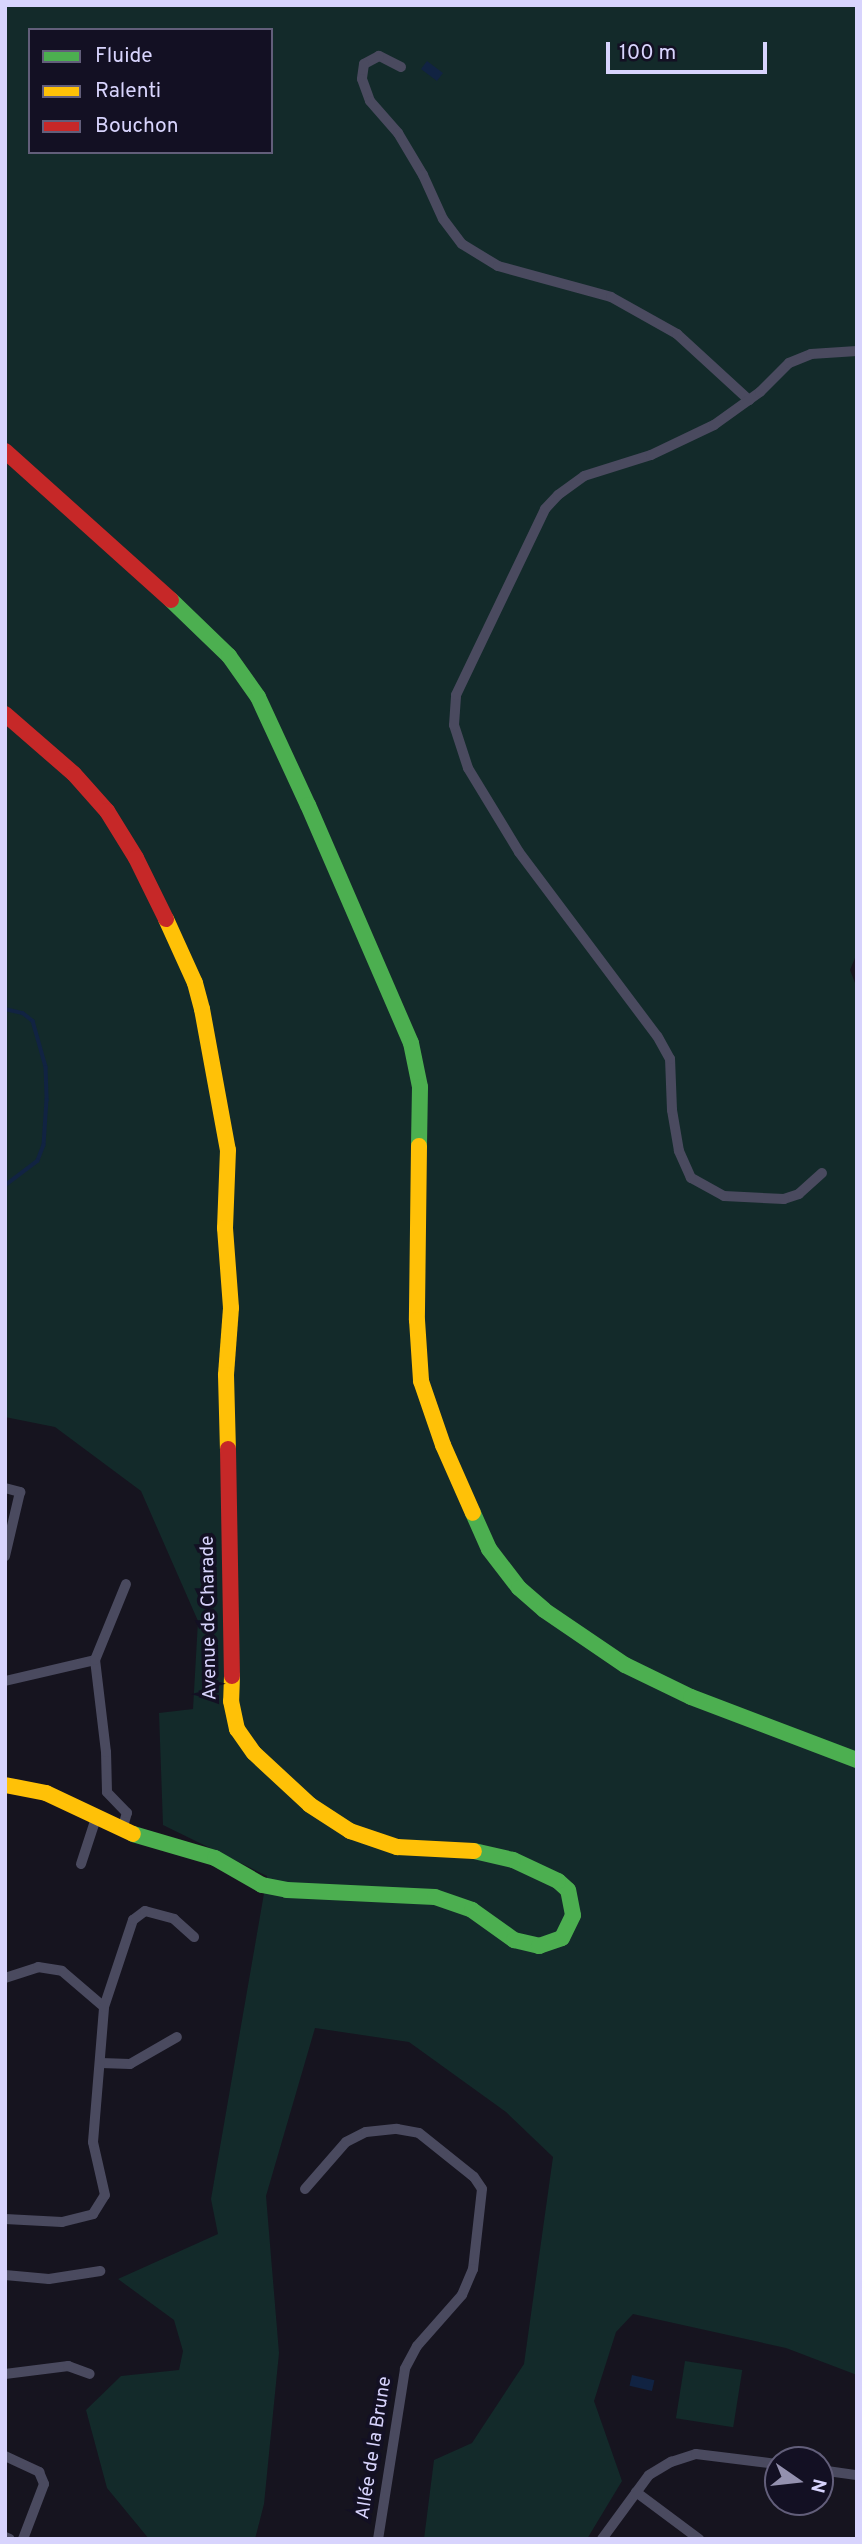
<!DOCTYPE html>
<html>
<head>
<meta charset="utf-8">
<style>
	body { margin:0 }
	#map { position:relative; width:862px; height:2544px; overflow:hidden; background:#16141f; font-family:Overpass,sans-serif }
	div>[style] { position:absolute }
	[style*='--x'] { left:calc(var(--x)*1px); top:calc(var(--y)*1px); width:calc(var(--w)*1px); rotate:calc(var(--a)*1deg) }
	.green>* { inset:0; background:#132a2a; transform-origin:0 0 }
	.water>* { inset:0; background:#112342; transform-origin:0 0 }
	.stream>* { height:3.5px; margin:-1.75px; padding:0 1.75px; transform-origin:1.75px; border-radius:1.75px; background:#112342 }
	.street>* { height:10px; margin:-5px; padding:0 5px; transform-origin:5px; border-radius:5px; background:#4a4a5f }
	.fast>* { height:16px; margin:-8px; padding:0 8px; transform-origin:8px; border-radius:8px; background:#4caf50 }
	.slow>* { height:16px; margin:-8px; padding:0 8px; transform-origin:8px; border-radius:8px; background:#ffc107 }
	.jam>* { height:16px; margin:-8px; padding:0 8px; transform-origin:8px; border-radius:8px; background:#c62828 }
	span { translate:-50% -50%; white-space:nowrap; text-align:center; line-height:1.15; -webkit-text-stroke:7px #131023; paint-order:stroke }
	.street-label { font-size:19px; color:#d8d4fd }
	.frame { position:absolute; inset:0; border:7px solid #d8d4fd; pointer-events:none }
	.legend { position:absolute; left:28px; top:28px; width:245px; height:126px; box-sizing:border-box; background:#131023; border:2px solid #625e7a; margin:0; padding:9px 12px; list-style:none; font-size:21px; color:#d8d4fd }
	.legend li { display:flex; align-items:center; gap:14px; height:35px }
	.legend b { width:35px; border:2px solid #625e7a }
	.north { position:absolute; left:764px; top:2446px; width:70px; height:70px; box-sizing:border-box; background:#131023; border:2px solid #625e7a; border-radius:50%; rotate:104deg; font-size:19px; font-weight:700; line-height:28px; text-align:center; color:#d8d4fd }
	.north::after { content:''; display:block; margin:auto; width:24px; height:32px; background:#9491af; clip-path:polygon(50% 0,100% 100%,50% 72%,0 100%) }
	.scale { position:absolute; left:606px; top:42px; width:161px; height:32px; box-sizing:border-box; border:4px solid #d8d4fd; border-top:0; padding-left:9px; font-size:21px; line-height:24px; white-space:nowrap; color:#d8d4fd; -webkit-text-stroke:5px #131023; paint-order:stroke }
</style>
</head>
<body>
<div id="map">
	<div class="green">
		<i style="clip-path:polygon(evenodd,5px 5px,857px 5px,857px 953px,850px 970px,857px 988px,857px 2375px,786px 2348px,633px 2314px,616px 2332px,594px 2401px,622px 2481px,587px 2539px,424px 2539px,434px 2460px,472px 2443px,524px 2364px,553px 2157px,506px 2112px,409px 2042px,315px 2028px,266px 2196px,279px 2353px,264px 2504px,255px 2539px,149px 2539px,107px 2488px,86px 2410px,121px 2376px,179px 2370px,183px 2351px,174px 2320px,118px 2279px,218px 2234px,211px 2199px,267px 1876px,163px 1825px,159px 1713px,193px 1709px,198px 1621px,141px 1491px,55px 1427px,5px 1417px,5px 5px,30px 30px,271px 30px,271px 152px,30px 152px,30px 30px)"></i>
		<i style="left:685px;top:2361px;width:58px;height:58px;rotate:9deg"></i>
	</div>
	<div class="water">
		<i style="left:427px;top:61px;width:20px;height:10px;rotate:37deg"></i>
		<i style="left:632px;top:2375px;width:23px;height:11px;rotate:13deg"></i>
	</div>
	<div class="stream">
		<i style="--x:5;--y:1009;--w:18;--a:13"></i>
		<i style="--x:23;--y:1013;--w:13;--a:39"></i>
		<i style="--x:33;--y:1021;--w:48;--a:74.2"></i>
		<i style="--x:46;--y:1067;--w:33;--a:88"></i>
		<i style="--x:47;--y:1100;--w:45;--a:93.8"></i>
		<i style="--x:44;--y:1145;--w:17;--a:111"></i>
		<i style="--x:38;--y:1161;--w:41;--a:142.9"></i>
	</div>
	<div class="street">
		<i style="--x:401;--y:67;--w:25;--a:-153"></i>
		<i style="--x:379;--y:56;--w:17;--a:152"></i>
		<i style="--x:364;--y:64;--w:15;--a:98"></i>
		<i style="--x:362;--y:79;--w:23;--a:70"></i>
		<i style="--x:370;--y:101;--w:43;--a:48.8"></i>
		<i style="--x:398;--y:133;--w:49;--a:59.2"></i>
		<i style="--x:423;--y:175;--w:48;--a:65.6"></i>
		<i style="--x:443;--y:219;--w:31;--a:53"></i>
		<i style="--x:462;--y:244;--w:42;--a:31.4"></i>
		<i style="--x:498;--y:266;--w:117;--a:15.3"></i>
		<i style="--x:611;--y:297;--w:76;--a:29.3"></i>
		<i style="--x:677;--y:334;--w:98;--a:42.5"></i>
		<i style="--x:822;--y:1173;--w:31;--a:138"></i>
		<i style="--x:799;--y:1194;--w:16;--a:162"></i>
		<i style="--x:784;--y:1199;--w:60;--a:-177.1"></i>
		<i style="--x:724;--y:1196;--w:38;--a:-151"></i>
		<i style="--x:691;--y:1178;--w:30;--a:-114"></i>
		<i style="--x:679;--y:1151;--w:42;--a:-99.7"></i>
		<i style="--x:672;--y:1110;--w:51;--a:-92.2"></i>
		<i style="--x:670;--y:1059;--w:26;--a:-119"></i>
		<i style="--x:657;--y:1036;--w:230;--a:-126.9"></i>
		<i style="--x:519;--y:852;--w:98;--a:-121.3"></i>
		<i style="--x:468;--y:768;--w:45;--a:-108"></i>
		<i style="--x:454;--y:725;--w:30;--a:-86"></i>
		<i style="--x:456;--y:695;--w:206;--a:-64.4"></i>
		<i style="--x:545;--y:509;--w:19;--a:-47"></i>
		<i style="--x:558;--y:495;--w:32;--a:-36"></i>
		<i style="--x:584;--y:476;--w:70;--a:-17.4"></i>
		<i style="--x:651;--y:455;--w:70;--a:-25.5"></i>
		<i style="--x:714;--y:425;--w:57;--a:-35.7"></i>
		<i style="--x:760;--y:392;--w:41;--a:-45"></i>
		<i style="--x:789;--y:363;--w:24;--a:-22"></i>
		<i style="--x:811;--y:354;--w:46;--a:-3.7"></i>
		<i style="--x:5;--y:1488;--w:16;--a:15"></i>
		<i style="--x:20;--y:1492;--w:66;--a:103.2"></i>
		<i style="--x:5;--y:1681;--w:92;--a:-13.1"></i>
		<i style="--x:122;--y:1830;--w:18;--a:-74"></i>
		<i style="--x:127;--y:1813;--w:29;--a:-134"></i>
		<i style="--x:107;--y:1792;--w:40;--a:-91.4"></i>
		<i style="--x:106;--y:1752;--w:93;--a:-96.8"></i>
		<i style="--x:95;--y:1660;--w:82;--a:-67.8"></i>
		<i style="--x:81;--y:1864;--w:48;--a:-71.9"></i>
		<i style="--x:5;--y:1978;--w:35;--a:-18"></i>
		<i style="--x:38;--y:1967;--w:24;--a:9"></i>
		<i style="--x:62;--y:1971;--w:55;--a:40.6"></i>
		<i style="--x:101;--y:2063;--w:29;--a:2"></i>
		<i style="--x:130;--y:2064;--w:54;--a:-29.9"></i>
		<i style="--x:305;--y:2189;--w:62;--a:-48.9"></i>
		<i style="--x:346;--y:2142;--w:22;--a:-27"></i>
		<i style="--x:366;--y:2132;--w:31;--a:-6"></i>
		<i style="--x:397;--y:2129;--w:22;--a:10"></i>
		<i style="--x:419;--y:2133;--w:70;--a:38.7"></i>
		<i style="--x:474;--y:2177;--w:14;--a:56"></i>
		<i style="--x:482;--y:2189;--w:81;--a:96.4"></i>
		<i style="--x:473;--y:2269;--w:28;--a:113"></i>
		<i style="--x:462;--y:2295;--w:68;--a:131.4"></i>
		<i style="--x:417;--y:2346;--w:26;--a:118"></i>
		<i style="--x:405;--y:2369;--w:172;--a:99"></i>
		<i style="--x:5;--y:2219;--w:57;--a:3"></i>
		<i style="--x:62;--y:2222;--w:32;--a:-14"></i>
		<i style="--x:93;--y:2214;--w:22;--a:-58"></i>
		<i style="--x:105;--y:2195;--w:54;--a:-102.8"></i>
		<i style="--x:93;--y:2142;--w:135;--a:-85.3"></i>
		<i style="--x:104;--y:2007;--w:92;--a:-71.6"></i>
		<i style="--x:133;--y:1920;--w:15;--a:-37"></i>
		<i style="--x:145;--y:1911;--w:30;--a:15"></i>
		<i style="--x:174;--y:1919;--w:27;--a:42"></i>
		<i style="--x:5;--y:2275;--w:44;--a:5.2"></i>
		<i style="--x:49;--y:2279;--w:52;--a:-8.9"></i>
		<i style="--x:5;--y:2374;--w:64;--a:-7.2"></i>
		<i style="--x:68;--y:2366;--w:23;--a:20"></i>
		<i style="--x:5;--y:2456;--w:38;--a:25"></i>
		<i style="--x:39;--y:2472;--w:13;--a:67"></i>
		<i style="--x:44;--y:2484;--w:59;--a:110.9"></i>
		<i style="--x:820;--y:2470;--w:37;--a:8"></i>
		<i style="--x:636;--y:2492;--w:79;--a:36.7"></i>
		<i style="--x:5;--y:2537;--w:5;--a:22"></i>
		<i style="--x:602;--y:2539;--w:79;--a:-53.7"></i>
		<i style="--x:649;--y:2475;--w:26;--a:-31"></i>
		<i style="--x:671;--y:2462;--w:26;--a:-18"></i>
		<i style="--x:696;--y:2454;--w:83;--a:7"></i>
	</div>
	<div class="fast">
		<i style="--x:171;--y:600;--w:81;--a:44"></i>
		<i style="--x:229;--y:656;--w:50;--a:54.7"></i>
		<i style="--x:258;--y:697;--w:119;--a:65.2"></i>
		<i style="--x:308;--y:805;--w:259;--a:66.6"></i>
		<i style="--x:411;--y:1043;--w:45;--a:78.4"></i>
		<i style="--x:420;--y:1087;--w:59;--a:91"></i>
		<i style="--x:473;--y:1513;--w:39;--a:66"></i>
		<i style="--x:489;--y:1549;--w:49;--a:52.4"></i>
		<i style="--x:519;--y:1588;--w:33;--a:41"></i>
		<i style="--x:544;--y:1610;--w:98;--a:34.2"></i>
		<i style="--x:625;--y:1665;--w:73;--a:25.9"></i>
		<i style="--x:691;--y:1697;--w:178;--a:20.8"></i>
		<i style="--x:133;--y:1834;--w:85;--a:16.3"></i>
		<i style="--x:215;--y:1858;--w:54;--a:29.9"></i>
		<i style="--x:262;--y:1885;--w:25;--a:11"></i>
		<i style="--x:287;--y:1890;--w:148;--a:2.7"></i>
		<i style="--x:435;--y:1897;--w:39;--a:19"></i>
		<i style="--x:472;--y:1910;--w:52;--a:35.5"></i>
		<i style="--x:514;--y:1940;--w:26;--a:13"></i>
		<i style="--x:539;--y:1946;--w:24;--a:-19"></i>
		<i style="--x:562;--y:1938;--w:25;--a:-64"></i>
		<i style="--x:573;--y:1915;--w:25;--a:-101"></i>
		<i style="--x:568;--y:1890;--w:13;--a:-138"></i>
		<i style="--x:558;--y:1881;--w:50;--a:-155"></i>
		<i style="--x:513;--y:1860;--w:40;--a:-167"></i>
	</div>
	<div class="slow">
		<i style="--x:166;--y:919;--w:70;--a:65.6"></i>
		<i style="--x:195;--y:983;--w:27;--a:75"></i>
		<i style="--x:202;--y:1009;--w:143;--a:79.6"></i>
		<i style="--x:228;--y:1150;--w:78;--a:92.2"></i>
		<i style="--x:225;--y:1228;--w:80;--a:85.7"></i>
		<i style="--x:231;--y:1308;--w:67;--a:94.3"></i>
		<i style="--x:226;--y:1375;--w:74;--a:88.5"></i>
		<i style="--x:419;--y:1146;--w:174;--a:90.7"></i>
		<i style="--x:417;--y:1320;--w:61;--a:86.2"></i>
		<i style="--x:421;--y:1381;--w:68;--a:71"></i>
		<i style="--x:443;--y:1445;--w:74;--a:66.2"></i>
		<i style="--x:232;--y:1676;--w:25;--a:92"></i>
		<i style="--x:231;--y:1701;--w:29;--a:78"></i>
		<i style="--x:237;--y:1729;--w:29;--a:55"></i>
		<i style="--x:254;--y:1753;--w:76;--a:42.9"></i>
		<i style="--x:310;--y:1805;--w:48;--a:33"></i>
		<i style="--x:350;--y:1831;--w:50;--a:18.8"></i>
		<i style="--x:397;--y:1847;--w:77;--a:3"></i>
		<i style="--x:5;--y:1785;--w:42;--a:11"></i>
		<i style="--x:46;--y:1793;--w:96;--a:25.2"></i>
	</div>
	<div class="jam">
		<i style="--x:5;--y:451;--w:223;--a:41.9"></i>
		<i style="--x:5;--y:714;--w:91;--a:41"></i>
		<i style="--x:74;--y:774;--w:50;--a:48.3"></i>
		<i style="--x:107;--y:811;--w:55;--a:58.3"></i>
		<i style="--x:136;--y:858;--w:68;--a:63.8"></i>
		<i style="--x:228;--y:1449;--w:227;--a:89"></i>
	</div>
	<div class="street-label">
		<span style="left:210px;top:1618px;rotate:-91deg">Avenue de Charade</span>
		<span style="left:375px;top:2448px;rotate:-81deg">Allée de la Brune</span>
	</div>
	<div class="frame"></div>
	<ul class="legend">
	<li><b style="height:9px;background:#4caf50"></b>Fluide</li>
	<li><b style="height:9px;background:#ffc107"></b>Ralenti</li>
	<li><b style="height:9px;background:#c62828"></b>Bouchon</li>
	</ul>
	<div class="north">N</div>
	<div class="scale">100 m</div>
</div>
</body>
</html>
